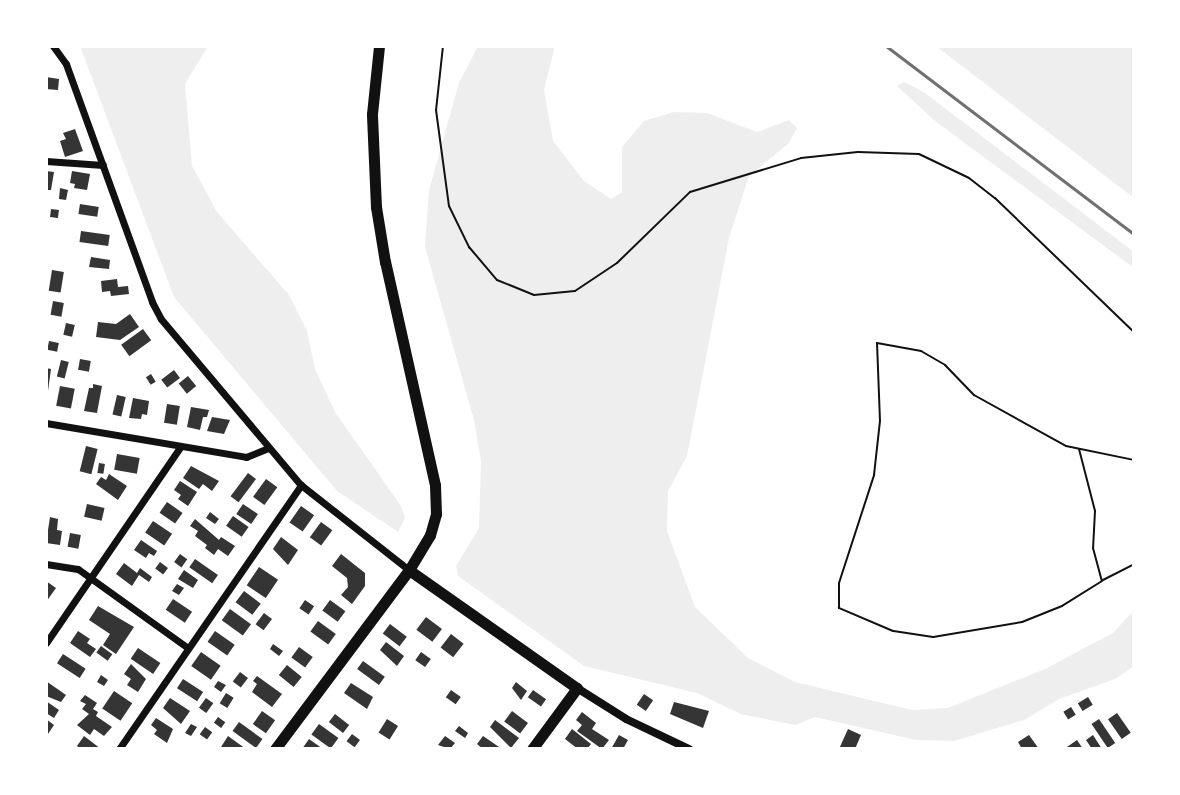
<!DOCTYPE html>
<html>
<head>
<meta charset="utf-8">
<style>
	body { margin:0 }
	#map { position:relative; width:1180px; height:795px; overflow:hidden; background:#fff; font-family:"Noto Sans",sans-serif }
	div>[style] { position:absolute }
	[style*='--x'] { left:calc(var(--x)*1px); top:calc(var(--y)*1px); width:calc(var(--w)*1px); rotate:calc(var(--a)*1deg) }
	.green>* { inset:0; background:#eee }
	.building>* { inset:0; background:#353535; transform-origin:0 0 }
	.path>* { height:2px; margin:-1px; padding:0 1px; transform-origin:1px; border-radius:1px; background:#111 }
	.minor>* { height:7px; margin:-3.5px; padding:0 3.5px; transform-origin:3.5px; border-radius:3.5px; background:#111 }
	.tertiary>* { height:8px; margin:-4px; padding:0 4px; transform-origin:4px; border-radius:4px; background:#111 }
	.primary>* { height:11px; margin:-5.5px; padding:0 5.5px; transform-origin:5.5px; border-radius:5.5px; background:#111 }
	.rail>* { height:3px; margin:-1.5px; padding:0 1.5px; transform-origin:1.5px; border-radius:1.5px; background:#707070 }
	span { translate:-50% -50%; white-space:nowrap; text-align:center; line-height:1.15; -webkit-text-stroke:8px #fff; paint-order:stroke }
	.frame { position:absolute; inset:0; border:48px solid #fff; pointer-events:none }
</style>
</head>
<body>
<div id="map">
	<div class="green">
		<i style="clip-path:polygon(80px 46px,208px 46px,185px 84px,192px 166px,217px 212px,289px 295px,307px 331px,315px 369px,335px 412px,401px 506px,405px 518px,398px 532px,337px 491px,174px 297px)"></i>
		<i style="clip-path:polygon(478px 46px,555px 46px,544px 90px,553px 141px,584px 181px,611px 199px,622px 192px,622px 147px,644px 121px,674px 112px,707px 113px,757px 132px,789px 120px,797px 128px,789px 143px,749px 176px,729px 238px,687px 456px,668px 491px,667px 531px,695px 607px,748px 658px,795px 682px,912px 710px,948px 708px,1045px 669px,1113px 633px,1134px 610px,1134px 666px,1115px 679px,1059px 699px,1024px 720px,954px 741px,916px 740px,815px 717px,795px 725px,741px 714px,697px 693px,584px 666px,458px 576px,456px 566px,479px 528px,481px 461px,474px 420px,425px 247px,429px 190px,459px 83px)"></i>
		<i style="clip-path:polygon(936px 46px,1134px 46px,1134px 198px)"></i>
		<i style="clip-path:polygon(904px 82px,925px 93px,1134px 252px,1134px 268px,935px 121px,897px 86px)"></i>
	</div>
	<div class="building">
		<i style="clip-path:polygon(46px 77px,59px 79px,58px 90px,46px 89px)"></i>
		<i style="clip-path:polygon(75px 129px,83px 151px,65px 157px,60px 141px,66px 139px,63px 133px)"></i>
		<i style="clip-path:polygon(46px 171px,54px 172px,51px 190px,46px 190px)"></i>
		<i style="clip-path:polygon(72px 171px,90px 174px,87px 190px,74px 188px,75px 184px,70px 183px)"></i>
		<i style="clip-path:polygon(60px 188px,68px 190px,66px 200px,59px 199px)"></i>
		<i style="left:80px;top:204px;width:19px;height:10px;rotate:9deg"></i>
		<i style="left:51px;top:209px;width:8px;height:8px;rotate:7deg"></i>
		<i style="left:81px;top:231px;width:29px;height:11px;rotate:8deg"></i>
		<i style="clip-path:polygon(91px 257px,110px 260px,109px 269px,89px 267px)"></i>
		<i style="left:52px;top:270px;width:12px;height:21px;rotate:9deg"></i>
		<i style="clip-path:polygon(117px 279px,118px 287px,128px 286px,129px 294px,111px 296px,110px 291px,102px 292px,101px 281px)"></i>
		<i style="left:53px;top:301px;width:11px;height:14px;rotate:10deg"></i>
		<i style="clip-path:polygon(130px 314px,139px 327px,120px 340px,96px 337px,98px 322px,116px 324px)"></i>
		<i style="left:66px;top:323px;width:9px;height:12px;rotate:13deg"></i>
		<i style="left:143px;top:329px;width:14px;height:27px;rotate:54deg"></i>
		<i style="left:49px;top:341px;width:10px;height:9px;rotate:11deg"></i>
		<i style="left:80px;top:359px;width:11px;height:11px;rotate:10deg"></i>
		<i style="left:61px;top:360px;width:8px;height:17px;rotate:14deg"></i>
		<i style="clip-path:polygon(46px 368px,51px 369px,48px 391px,46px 391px)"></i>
		<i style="left:174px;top:370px;width:10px;height:16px;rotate:53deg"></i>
		<i style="left:151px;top:374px;width:9px;height:6px;rotate:58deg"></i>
		<i style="left:188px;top:376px;width:13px;height:12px;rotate:51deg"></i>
		<i style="clip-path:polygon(93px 384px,102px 386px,97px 413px,84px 411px,89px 388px,93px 388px)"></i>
		<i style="left:60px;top:386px;width:15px;height:20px;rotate:11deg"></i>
		<i style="left:117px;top:395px;width:9px;height:20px;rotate:13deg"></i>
		<i style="clip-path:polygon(133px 398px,149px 401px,147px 415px,142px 414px,141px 419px,129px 418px)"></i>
		<i style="left:167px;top:404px;width:13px;height:19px;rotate:9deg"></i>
		<i style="clip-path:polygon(191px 407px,209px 410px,207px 417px,203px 417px,200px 430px,187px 427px)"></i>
		<i style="clip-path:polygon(212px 417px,230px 420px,224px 434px,207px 431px)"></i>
		<i style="left:86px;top:446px;width:12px;height:26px;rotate:14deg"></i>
		<i style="left:117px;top:454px;width:23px;height:16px;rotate:10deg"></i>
		<i style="left:99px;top:463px;width:6px;height:10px;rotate:9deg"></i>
		<i style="clip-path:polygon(191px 466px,219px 481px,212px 491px,203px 484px,199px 489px,183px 478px)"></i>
		<i style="left:248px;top:473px;width:10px;height:29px;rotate:37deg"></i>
		<i style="clip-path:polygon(109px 474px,127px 486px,118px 500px,96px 484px,101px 477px,106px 480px)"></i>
		<i style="left:266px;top:479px;width:14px;height:22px;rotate:36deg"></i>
		<i style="clip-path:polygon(180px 481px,197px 492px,188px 506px,178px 499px,181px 495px,174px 490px)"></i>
		<i style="left:167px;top:502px;width:19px;height:13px;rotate:35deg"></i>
		<i style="left:87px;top:504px;width:18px;height:13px;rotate:13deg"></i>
		<i style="left:243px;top:504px;width:18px;height:12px;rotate:34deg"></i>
		<i style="left:301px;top:506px;width:16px;height:20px;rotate:35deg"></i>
		<i style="clip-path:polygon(210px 512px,219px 519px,215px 524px,206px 518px)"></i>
		<i style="left:233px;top:516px;width:19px;height:12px;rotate:35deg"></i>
		<i style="clip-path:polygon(50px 517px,58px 519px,57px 530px,62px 531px,60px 545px,46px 543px)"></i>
		<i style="clip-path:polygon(195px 519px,219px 540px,221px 537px,235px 546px,228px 556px,218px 549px,214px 555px,205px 548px,207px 545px,195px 536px,198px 531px,190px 526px)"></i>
		<i style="left:153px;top:521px;width:23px;height:14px;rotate:34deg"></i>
		<i style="left:321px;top:522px;width:14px;height:19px;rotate:36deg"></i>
		<i style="left:70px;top:533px;width:11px;height:14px;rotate:10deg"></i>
		<i style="clip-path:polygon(281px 537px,298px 550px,288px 565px,273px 549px)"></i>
		<i style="clip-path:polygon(141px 540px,157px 551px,154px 556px,149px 553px,146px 558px,134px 550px)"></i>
		<i style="left:180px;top:554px;width:9px;height:10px;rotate:36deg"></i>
		<i style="clip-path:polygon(341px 554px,365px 573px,365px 586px,352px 604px,341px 595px,348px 587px,347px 578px,332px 566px)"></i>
		<i style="left:195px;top:559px;width:28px;height:10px;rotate:35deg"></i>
		<i style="left:160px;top:562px;width:10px;height:8px;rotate:37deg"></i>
		<i style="clip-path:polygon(124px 563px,137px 573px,140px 568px,152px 577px,149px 582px,139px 575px,132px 586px,116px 574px)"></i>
		<i style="left:259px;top:567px;width:23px;height:22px;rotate:34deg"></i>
		<i style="clip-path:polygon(184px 570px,198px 580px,193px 588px,178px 579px)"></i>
		<i style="clip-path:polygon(46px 581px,56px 588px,46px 602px)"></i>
		<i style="clip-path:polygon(177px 584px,184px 588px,179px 595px,172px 591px)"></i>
		<i style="left:244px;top:591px;width:21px;height:14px;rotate:37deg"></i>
		<i style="left:173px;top:599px;width:23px;height:13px;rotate:34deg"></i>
		<i style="left:305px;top:600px;width:11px;height:10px;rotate:34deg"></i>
		<i style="left:330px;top:600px;width:19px;height:13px;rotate:36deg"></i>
		<i style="clip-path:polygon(98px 606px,134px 627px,116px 654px,103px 645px,110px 634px,89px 620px)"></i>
		<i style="left:230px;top:609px;width:26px;height:14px;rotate:36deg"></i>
		<i style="left:264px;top:613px;width:10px;height:14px;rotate:37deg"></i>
		<i style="left:426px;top:617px;width:20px;height:16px;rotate:37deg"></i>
		<i style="left:318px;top:621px;width:22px;height:13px;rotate:36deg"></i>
		<i style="left:390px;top:624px;width:21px;height:12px;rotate:37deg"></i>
		<i style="clip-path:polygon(78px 631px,90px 639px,87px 643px,96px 649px,90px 657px,70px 643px)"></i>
		<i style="left:215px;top:631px;width:24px;height:13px;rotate:35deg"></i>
		<i style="left:451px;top:634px;width:16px;height:17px;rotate:38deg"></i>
		<i style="clip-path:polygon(386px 642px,404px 656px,397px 666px,380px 650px)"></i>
		<i style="clip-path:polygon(273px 644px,283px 651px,279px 656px,270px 649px)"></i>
		<i style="left:101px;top:646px;width:14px;height:8px;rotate:36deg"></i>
		<i style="left:299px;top:647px;width:17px;height:13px;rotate:36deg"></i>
		<i style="left:138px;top:648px;width:27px;height:13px;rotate:34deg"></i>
		<i style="left:201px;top:652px;width:24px;height:17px;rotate:35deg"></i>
		<i style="left:421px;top:652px;width:12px;height:10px;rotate:35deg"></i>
		<i style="left:63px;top:654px;width:27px;height:11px;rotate:33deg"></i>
		<i style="left:363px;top:661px;width:27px;height:10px;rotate:36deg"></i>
		<i style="clip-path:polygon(131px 664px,146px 679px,138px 692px,127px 685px,131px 679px,124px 674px)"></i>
		<i style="left:287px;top:665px;width:19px;height:13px;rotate:39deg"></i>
		<i style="left:240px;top:672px;width:10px;height:12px;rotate:37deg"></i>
		<i style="clip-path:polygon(101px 675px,108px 680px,104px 686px,97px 682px)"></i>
		<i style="clip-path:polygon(257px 676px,282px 694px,272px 707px,252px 692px,257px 684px,253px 681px)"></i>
		<i style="left:183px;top:679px;width:24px;height:11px;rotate:33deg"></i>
		<i style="clip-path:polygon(46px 681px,66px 695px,61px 702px,46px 696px)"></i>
		<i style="clip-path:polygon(218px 681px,226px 685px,221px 692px,214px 687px)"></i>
		<i style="clip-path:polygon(516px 682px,527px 691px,521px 700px,512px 688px)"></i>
		<i style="clip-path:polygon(351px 683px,373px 697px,367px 709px,344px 693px)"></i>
		<i style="left:451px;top:690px;width:12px;height:9px;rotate:35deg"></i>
		<i style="left:533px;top:690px;width:16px;height:9px;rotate:35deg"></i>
		<i style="left:114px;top:691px;width:22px;height:21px;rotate:34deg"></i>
		<i style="left:226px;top:693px;width:9px;height:12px;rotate:32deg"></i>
		<i style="left:644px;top:694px;width:11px;height:13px;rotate:34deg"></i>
		<i style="clip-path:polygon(85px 695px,97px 703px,93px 709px,98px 712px,96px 716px,112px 727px,104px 736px,94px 729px,90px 735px,77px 725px,89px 714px,82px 709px,86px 704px,80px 701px)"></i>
		<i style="left:1088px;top:697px;width:9px;height:12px;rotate:58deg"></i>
		<i style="clip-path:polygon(170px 698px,190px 711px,181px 724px,163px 708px)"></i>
		<i style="left:206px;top:698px;width:9px;height:12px;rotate:36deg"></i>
		<i style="clip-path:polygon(46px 701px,59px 710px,54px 718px,46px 713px)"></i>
		<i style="clip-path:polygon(674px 702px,709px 711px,703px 728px,670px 714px)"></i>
		<i style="left:1071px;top:707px;width:9px;height:9px;rotate:58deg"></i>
		<i style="left:262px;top:711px;width:16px;height:16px;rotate:35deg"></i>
		<i style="left:512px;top:711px;width:20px;height:13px;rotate:37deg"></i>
		<i style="clip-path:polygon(582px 712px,596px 723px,592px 729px,609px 740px,602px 749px,577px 731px,582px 725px,576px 720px)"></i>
		<i style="left:1117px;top:713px;width:24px;height:11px;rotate:55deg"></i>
		<i style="left:335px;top:714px;width:18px;height:10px;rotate:38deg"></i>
		<i style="left:218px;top:717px;width:9px;height:7px;rotate:36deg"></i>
		<i style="clip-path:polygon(156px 718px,173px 729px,167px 743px,154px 734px,157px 730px,151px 725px)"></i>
		<i style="clip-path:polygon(46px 719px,54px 725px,46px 737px)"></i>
		<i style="left:387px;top:719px;width:13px;height:16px;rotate:32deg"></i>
		<i style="left:1099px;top:719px;width:29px;height:9px;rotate:56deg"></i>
		<i style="clip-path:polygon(495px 720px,519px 738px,511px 748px,490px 727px)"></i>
		<i style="left:239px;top:722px;width:29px;height:11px;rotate:36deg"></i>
		<i style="clip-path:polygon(191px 724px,197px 727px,191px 736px,185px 733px)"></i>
		<i style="left:319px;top:724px;width:24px;height:13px;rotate:36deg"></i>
		<i style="clip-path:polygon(459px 726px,468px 733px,465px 738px,455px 731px)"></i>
		<i style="left:205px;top:727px;width:9px;height:9px;rotate:36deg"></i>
		<i style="clip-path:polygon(572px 729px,591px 744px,587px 749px,578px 749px,565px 739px)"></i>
		<i style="clip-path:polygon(848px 729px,861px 735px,855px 749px,839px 749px)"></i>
		<i style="left:352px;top:734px;width:10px;height:9px;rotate:37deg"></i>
		<i style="clip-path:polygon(619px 735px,628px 740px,623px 749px,611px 749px)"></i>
		<i style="clip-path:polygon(1029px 735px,1039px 749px,1022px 749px,1018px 742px)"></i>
		<i style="clip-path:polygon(1093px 735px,1102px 749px,1092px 749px,1086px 740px)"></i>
		<i style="clip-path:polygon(84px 736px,101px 749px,81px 749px,77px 746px)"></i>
		<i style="clip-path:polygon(228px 736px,246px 749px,221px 747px)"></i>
		<i style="clip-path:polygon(445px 736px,455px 743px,450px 749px,438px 745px)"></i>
		<i style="clip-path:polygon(483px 736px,502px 749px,483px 749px,477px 744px)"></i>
		<i style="clip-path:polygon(309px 739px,323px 749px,302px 749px)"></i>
		<i style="clip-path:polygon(1077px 740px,1083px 749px,1069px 749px,1067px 747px)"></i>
	</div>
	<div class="path">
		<i style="--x:443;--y:46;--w:64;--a:96.2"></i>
		<i style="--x:436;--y:110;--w:97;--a:82.3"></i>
		<i style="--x:449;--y:206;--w:46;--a:64"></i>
		<i style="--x:469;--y:247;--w:43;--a:49.7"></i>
		<i style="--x:497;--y:280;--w:40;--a:22"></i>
		<i style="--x:534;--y:295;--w:41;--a:-5.6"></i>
		<i style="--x:575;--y:291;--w:50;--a:-33.7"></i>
		<i style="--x:617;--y:263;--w:102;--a:-44.2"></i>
		<i style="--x:690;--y:192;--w:116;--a:-17"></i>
		<i style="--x:801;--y:158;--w:57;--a:-6"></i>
		<i style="--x:858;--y:152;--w:61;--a:1.9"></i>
		<i style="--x:919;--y:154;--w:55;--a:25.6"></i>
		<i style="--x:969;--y:178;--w:33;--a:38"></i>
		<i style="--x:995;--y:198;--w:193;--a:44"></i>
		<i style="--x:1079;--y:449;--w:64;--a:75.5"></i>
		<i style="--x:1095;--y:511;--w:37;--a:93"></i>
		<i style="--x:1093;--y:548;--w:34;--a:75"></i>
		<i style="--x:1102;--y:581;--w:47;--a:148"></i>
		<i style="--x:1062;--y:606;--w:43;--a:158.2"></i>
		<i style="--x:1022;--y:622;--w:90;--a:170.4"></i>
		<i style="--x:933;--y:637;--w:40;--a:-171.5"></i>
		<i style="--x:893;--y:631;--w:59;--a:-156.9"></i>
		<i style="--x:839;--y:608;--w:25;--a:-90"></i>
		<i style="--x:839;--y:583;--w:114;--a:-72"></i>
		<i style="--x:874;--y:475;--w:54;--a:-83.7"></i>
		<i style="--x:880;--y:421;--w:78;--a:-92.2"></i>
		<i style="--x:877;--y:343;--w:45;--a:10.3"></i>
		<i style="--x:921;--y:351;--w:28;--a:30"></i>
		<i style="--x:945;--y:365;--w:42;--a:46"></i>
		<i style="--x:974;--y:395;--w:105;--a:29"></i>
		<i style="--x:1066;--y:446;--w:69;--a:11.6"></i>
		<i style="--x:1103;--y:580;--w:35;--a:-27"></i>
	</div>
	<div class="minor">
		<i style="--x:53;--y:46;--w:22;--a:54"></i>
		<i style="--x:66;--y:64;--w:253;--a:70.1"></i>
		<i style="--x:152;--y:302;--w:19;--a:62"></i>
		<i style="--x:161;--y:319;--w:217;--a:49.9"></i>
		<i style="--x:301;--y:485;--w:137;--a:38.2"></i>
		<i style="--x:46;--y:161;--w:57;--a:4"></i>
		<i style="--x:46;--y:423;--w:203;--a:9.6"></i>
		<i style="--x:246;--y:457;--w:24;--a:-22"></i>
		<i style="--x:46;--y:564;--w:32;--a:9"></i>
		<i style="--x:78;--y:569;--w:135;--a:35.7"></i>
		<i style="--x:46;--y:643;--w:237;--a:-55.6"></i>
		<i style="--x:119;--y:749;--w:321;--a:-55.4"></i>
	</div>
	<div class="tertiary">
		<i style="--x:577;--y:688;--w:58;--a:32.3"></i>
		<i style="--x:626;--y:719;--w:70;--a:25.5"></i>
	</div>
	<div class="primary">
		<i style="--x:409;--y:570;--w:205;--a:35.1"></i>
		<i style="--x:577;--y:688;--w:76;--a:126.4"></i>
		<i style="--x:275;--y:749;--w:224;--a:-53.2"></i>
		<i style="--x:409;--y:570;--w:41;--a:-59"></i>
		<i style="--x:430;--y:535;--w:22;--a:-74"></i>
		<i style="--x:436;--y:514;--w:29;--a:-92"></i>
		<i style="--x:435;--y:485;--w:229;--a:-102.6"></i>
		<i style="--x:385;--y:262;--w:56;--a:-99.3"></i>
		<i style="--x:376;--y:207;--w:93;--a:-92.5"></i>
		<i style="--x:372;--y:114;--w:68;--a:-84.1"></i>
	</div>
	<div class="rail">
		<i style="--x:886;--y:46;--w:311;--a:37.2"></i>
	</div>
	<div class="frame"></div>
</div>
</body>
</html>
